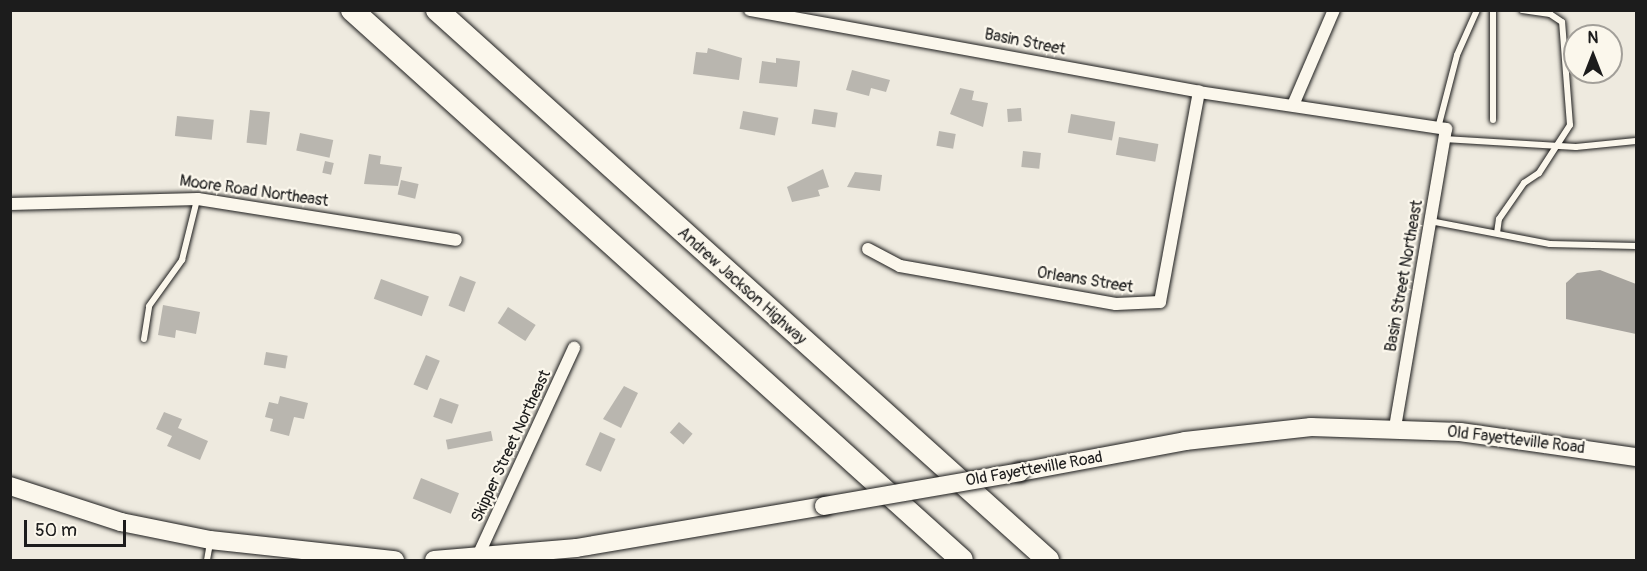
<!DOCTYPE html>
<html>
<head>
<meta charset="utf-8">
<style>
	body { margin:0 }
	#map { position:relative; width:1647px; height:571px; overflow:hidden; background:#eeeadf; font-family:Pangolin,sans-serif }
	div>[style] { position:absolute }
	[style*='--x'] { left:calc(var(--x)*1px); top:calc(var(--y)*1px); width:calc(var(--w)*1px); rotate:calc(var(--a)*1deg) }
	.water>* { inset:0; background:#a6a39d }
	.building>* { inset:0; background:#b9b6af; transform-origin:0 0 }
	.roads { filter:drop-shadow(0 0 2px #1c1c1c) drop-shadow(0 0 2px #1c1c1c) }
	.lane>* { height:6px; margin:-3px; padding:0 3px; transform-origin:3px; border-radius:3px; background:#fbf7ec }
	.street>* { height:12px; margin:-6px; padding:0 6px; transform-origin:6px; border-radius:6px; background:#fbf7ec }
	.secondary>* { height:18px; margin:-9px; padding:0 9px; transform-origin:9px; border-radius:9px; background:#fbf7ec }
	.highway>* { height:22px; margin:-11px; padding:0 11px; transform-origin:11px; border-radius:11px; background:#fbf7ec }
	.bridges { filter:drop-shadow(0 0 2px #1c1c1c) drop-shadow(0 0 2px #1c1c1c) }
	.secondary-bridge>* { height:18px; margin:-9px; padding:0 9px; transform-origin:9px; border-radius:9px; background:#fbf7ec }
	span { translate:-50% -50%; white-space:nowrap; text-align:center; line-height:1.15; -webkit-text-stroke:4.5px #fbf7ec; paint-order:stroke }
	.street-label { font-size:16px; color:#1c1c1c }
	.frame { position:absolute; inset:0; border:12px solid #1c1c1c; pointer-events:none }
	.north { position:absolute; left:1563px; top:24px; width:60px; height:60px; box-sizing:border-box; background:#fbf7ec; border:2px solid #a29f99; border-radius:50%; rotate:0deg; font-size:16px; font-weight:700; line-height:24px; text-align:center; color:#1c1c1c }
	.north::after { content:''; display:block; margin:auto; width:21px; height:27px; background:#1c1c1c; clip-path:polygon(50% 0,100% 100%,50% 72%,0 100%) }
	.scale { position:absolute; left:24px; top:520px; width:102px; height:27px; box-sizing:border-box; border:3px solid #1c1c1c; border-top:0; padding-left:8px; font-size:18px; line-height:21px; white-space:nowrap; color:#1c1c1c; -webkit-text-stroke:4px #fbf7ec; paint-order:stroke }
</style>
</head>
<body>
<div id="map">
	<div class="water">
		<i style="clip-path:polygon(1600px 270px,1636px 284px,1636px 334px,1566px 319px,1566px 283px,1577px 273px)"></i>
	</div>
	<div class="building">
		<i style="clip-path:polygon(708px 48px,742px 58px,739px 80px,693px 74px,696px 52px,707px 53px)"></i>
		<i style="clip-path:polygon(776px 58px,800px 61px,797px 87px,759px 83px,762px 61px,776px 63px)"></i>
		<i style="clip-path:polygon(852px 70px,890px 80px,886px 92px,871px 88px,869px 96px,846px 90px)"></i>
		<i style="clip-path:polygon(960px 88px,974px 91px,972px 100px,988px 103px,983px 127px,950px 114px)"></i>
		<i style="left:1021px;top:108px;width:13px;height:14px;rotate:86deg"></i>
		<i style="left:814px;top:109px;width:24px;height:15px;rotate:9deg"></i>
		<i style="left:250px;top:110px;width:20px;height:33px;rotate:6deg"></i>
		<i style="left:743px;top:111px;width:36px;height:18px;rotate:11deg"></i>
		<i style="left:1071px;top:114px;width:45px;height:19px;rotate:10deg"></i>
		<i style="left:177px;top:116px;width:37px;height:20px;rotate:6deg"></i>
		<i style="left:939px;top:131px;width:17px;height:15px;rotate:10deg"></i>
		<i style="left:300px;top:133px;width:34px;height:18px;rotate:12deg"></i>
		<i style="left:1119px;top:137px;width:40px;height:18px;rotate:10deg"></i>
		<i style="left:1023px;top:151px;width:18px;height:16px;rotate:6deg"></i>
		<i style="clip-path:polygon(369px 154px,381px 156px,380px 164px,402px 167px,398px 186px,364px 184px)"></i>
		<i style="left:325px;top:161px;width:9px;height:12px;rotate:13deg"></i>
		<i style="clip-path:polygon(823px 169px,829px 187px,818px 190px,820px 196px,792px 202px,787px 187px)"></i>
		<i style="clip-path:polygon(855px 172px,882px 175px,880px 191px,847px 187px)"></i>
		<i style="left:401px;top:180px;width:18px;height:15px;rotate:13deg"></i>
		<i style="left:460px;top:276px;width:17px;height:32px;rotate:21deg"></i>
		<i style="left:381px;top:279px;width:51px;height:21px;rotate:20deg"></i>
		<i style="clip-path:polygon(163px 305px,200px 312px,196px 334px,176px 330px,175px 338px,158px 335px)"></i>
		<i style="left:508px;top:307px;width:33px;height:19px;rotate:33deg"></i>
		<i style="left:266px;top:352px;width:22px;height:13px;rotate:10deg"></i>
		<i style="left:426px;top:355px;width:15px;height:32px;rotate:23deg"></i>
		<i style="clip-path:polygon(624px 386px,638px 393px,621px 428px,603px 419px)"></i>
		<i style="clip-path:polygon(280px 396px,308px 403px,304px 419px,294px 417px,289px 436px,270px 431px,273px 419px,265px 417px,269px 402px,278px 404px)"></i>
		<i style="left:440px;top:398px;width:20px;height:20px;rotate:20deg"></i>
		<i style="clip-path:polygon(164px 412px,182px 419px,178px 428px,208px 441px,200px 460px,167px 446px,172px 436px,156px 429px)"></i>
		<i style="left:679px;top:422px;width:18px;height:14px;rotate:41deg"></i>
		<i style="left:491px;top:431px;width:10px;height:46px;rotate:79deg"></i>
		<i style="left:600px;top:432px;width:17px;height:36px;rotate:24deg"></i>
		<i style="left:421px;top:478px;width:41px;height:22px;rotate:22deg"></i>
	</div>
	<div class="roads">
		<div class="lane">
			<i style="--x:1493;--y:120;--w:110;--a:-90"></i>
			<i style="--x:1438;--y:128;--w:75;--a:-75.4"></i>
			<i style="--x:1457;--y:55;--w:49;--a:-66"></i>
			<i style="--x:1444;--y:139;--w:132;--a:3.5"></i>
			<i style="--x:1576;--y:147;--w:60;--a:-5.7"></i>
			<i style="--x:1430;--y:221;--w:122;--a:10.9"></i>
			<i style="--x:1550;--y:244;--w:86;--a:1.3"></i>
			<i style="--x:1497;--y:233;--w:14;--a:-82"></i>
			<i style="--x:1499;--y:219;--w:44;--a:-55.2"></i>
			<i style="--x:1524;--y:183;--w:18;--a:-34"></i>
			<i style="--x:1539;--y:173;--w:57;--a:-57.1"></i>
			<i style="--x:1570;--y:125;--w:103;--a:-94.4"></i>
			<i style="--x:1562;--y:22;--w:14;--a:-146"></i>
			<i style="--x:1550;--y:14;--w:28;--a:-172"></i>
			<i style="--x:144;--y:339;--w:33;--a:-81"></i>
			<i style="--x:149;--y:306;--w:57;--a:-54.3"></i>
			<i style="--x:182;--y:260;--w:62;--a:-76"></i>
			<i style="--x:207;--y:560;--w:17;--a:-80"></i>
		</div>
		<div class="street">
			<i style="--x:750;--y:10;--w:456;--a:10.3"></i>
			<i style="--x:1199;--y:92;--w:250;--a:8.5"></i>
			<i style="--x:1446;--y:129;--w:303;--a:99.7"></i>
			<i style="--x:1293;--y:105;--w:103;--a:-66.7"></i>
			<i style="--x:10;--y:204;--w:188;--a:-1.5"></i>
			<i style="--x:198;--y:199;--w:261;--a:9"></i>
			<i style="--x:868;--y:249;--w:36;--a:28"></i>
			<i style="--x:900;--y:266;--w:219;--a:10"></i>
			<i style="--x:1116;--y:304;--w:44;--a:-2.6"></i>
			<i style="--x:1160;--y:302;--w:214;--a:-79.5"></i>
			<i style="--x:476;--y:560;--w:234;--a:-65.2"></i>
		</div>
		<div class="secondary">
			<i style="--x:1020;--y:472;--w:168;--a:-10.6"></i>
			<i style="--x:1185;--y:441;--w:127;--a:-6.3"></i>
			<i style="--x:1311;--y:427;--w:149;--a:1.9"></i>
			<i style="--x:1460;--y:432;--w:178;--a:8.1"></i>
			<i style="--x:10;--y:486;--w:117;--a:18"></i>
			<i style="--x:121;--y:522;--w:91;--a:11.4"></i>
			<i style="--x:210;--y:540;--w:186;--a:6.2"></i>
			<i style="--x:434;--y:560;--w:143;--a:-4.8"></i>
			<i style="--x:576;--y:548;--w:252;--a:-9.6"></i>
		</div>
		<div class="highway">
			<i style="--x:352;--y:10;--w:821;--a:42.04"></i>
			<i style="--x:437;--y:10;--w:822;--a:41.99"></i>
		</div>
	</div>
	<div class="bridges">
		<div class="secondary-bridge">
			<i style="--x:824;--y:506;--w:199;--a:-9.8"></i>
		</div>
	</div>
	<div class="street-label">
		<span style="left:1025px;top:42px;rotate:11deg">Basin Street</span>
		<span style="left:254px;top:191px;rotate:8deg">Moore Road Northeast</span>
		<span style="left:1404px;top:276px;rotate:-80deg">Basin Street Northeast</span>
		<span style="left:1085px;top:280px;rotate:9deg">Orleans Street</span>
		<span style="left:742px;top:286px;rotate:42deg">Andrew Jackson Highway</span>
		<span style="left:1516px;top:440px;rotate:7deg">Old Fayetteville Road</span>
		<span style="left:511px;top:446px;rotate:-65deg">Skipper Street Northeast</span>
		<span style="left:1034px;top:469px;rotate:-10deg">Old Fayetteville Road</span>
	</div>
	<div class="frame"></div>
	<div class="north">N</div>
	<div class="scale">50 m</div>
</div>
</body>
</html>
